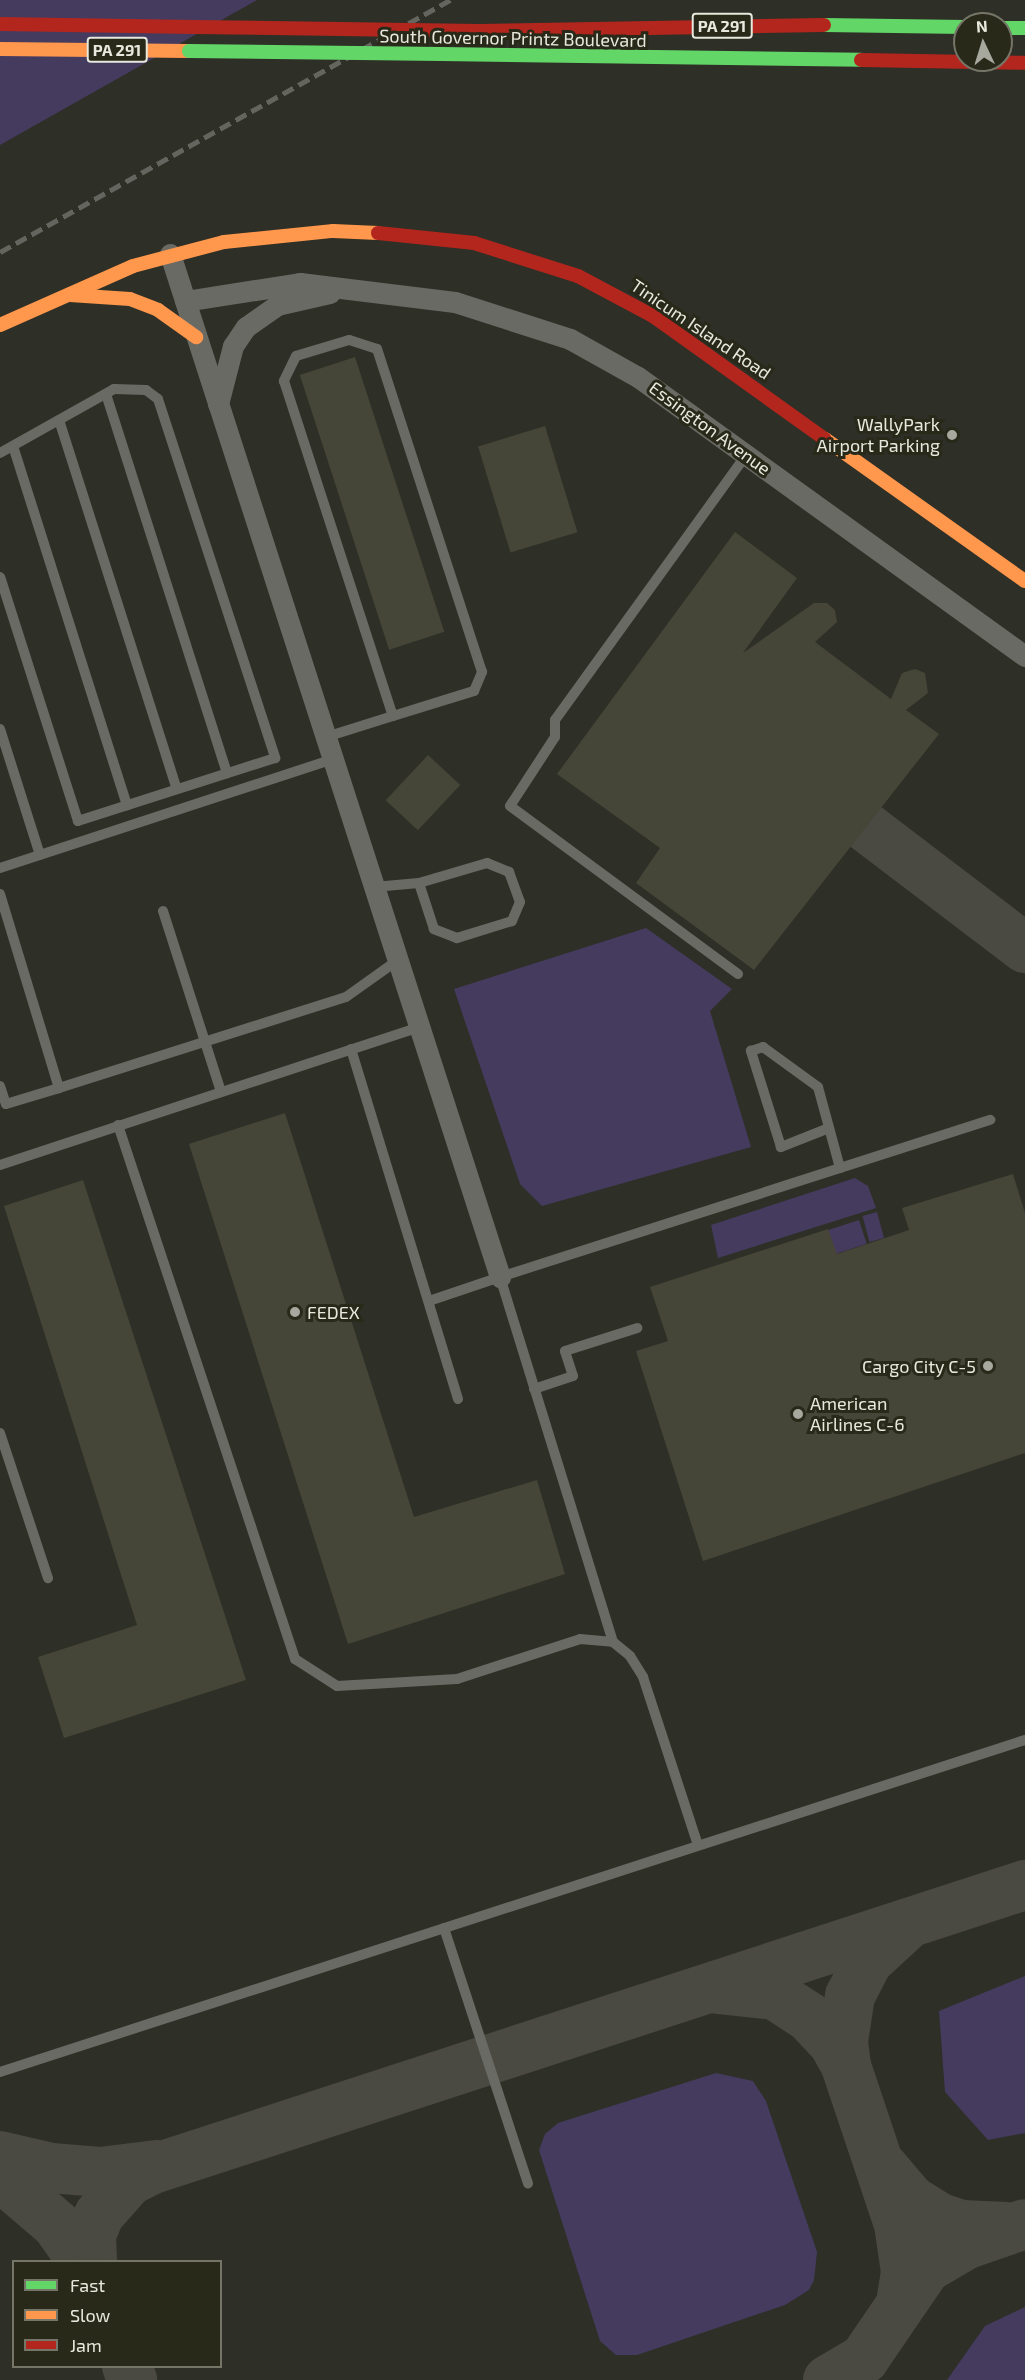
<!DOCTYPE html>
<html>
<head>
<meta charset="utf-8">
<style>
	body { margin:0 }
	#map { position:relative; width:1025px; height:2380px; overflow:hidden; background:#2e2f26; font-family:"Exo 2",sans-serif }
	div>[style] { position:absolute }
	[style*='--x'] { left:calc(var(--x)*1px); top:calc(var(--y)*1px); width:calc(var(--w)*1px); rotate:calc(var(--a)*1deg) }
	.green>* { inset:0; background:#453b5f; transform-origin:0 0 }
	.taxiway>* { height:50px; margin:-25px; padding:0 25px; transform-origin:25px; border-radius:25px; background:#4a4a43 }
	.building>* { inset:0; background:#454638; transform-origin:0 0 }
	.lane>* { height:10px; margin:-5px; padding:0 5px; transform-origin:5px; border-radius:5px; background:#6a6a65 }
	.street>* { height:21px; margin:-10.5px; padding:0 10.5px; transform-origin:10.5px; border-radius:10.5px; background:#6a6a65 }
	.fast>* { height:14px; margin:-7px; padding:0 7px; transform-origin:7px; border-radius:7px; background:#63d668 }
	.slow>* { height:14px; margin:-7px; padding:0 7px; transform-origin:7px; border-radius:7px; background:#ff974d }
	.jam>* { height:14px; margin:-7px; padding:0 7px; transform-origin:7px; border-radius:7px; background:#b3261e }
	.rail>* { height:4.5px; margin-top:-2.25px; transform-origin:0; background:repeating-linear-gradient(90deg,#656560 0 12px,transparent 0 18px) }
	.fast-bridge>* { height:14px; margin:-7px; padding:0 7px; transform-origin:7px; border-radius:7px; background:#63d668 }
	.jam-bridge>* { height:14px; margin:-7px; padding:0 7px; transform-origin:7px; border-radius:7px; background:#b3261e }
	.dots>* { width:16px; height:16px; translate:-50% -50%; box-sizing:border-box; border:3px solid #282918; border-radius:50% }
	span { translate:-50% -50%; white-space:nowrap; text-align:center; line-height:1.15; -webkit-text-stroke:6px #282918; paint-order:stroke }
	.shield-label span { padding:2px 4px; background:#282918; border:2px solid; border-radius:4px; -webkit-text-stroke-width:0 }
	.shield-label { font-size:16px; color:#e8e9de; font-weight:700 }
	.street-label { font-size:18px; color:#e8e9de }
	.poi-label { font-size:18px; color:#e8e9de }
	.right { translate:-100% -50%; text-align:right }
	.left { translate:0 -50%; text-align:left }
	.legend { position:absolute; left:12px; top:2260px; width:210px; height:108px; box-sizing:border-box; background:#282918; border:2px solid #757667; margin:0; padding:8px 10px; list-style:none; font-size:18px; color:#e8e9de }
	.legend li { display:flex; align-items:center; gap:12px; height:30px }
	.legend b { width:30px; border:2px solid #757667 }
	.north { position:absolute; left:953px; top:12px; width:60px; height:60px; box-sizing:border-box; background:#282918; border:2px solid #757667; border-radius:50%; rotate:356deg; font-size:16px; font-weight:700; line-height:24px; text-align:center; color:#e8e9de }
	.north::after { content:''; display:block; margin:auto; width:21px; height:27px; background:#a7a89e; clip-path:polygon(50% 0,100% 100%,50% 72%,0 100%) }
</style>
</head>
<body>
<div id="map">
	<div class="green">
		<i style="clip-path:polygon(0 0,257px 0,0 145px)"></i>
		<i style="clip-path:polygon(646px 928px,732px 989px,710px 1011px,751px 1147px,542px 1206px,520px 1184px,454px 989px)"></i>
		<i style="clip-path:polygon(855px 1178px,868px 1186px,876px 1208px,718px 1258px,711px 1225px)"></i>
		<i style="left:877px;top:1212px;width:27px;height:15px;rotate:75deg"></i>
		<i style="left:859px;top:1220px;width:25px;height:33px;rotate:72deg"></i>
		<i style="clip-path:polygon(1025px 1976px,1025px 2133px,988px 2140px,945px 2092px,939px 2011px)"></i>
		<i style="clip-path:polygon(716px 2073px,753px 2081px,766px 2101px,817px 2252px,814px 2280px,809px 2290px,785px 2305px,637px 2355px,616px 2355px,600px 2341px,539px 2150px,545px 2134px,558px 2123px)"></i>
		<i style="clip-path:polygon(1025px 2307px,1025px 2380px,947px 2380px,985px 2326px)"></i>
	</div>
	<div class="taxiway">
		<i style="--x:866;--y:827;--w:200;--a:37.3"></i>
		<i style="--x:718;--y:1989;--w:57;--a:6"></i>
		<i style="--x:775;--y:1995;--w:40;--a:32.9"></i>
		<i style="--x:809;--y:2017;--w:37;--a:47"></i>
		<i style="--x:834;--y:2044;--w:25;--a:61"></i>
		<i style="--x:846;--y:2066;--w:167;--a:71.5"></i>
		<i style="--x:899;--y:2224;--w:49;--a:81.7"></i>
		<i style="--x:906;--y:2272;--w:30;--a:99"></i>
		<i style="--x:846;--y:2066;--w:25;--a:-97"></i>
		<i style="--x:843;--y:2041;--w:46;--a:-81.2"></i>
		<i style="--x:850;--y:1996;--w:39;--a:-63"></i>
		<i style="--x:868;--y:1961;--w:50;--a:-42.6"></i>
		<i style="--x:0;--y:2156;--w:52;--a:13.2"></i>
		<i style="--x:51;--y:2168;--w:49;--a:4.7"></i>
		<i style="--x:100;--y:2172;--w:57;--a:-7"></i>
		<i style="--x:883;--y:2167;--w:43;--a:49.7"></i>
		<i style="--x:911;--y:2200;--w:34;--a:32"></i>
		<i style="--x:940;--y:2218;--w:22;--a:18"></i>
		<i style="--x:961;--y:2225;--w:45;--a:2.5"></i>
		<i style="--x:0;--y:2176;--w:75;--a:40.7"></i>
		<i style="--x:57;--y:2225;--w:45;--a:54.9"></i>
		<i style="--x:92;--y:2262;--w:27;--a:-92"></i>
		<i style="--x:91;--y:2235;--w:22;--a:-68"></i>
		<i style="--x:99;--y:2215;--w:45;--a:-48.6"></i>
		<i style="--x:129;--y:2181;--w:27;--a:-27"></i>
		<i style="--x:153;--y:2169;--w:917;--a:-18.04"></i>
		<i style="--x:127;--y:2366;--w:15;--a:70"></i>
		<i style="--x:828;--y:2380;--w:42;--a:-30.3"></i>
		<i style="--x:864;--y:2359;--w:110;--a:-55.7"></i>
		<i style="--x:926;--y:2268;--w:48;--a:-30.3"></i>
		<i style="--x:967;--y:2244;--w:61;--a:-19"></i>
	</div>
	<div class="building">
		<i style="left:355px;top:357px;width:289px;height:58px;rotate:72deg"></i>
		<i style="left:545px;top:426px;width:111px;height:70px;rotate:73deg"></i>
		<i style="clip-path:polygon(735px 532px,797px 578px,743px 653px,814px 603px,827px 603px,835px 610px,837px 622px,815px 642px,891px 699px,902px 673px,915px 669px,925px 673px,928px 693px,906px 710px,939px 734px,754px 970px,636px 883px,660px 848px,557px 774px)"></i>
		<i style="left:428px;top:755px;width:44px;height:62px;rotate:43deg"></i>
		<i style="clip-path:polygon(285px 1113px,414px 1517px,537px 1480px,565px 1574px,348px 1644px,189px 1144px)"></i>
		<i style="clip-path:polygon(1013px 1174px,1025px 1213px,1025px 1453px,703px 1561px,636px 1351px,668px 1341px,650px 1287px,828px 1229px,837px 1254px,909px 1230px,902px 1208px)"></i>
		<i style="clip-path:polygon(83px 1180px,246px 1680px,64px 1738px,38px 1657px,137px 1625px,4px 1206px)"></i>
	</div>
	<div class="lane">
		<i style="--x:106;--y:394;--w:398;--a:72.3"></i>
		<i style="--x:59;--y:420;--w:387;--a:72.3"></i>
		<i style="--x:13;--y:446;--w:377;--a:72.4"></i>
		<i style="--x:0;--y:453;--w:131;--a:-29.3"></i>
		<i style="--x:114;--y:389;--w:32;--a:2"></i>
		<i style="--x:146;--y:390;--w:15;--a:37"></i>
		<i style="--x:158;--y:399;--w:378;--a:71.9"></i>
		<i style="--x:275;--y:758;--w:207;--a:162.3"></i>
		<i style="--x:78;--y:821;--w:256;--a:-107.7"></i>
		<i style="--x:0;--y:729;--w:132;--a:72.4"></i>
		<i style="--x:326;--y:737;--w:70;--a:-17.4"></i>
		<i style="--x:393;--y:716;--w:85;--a:-17.2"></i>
		<i style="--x:474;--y:691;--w:21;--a:-67"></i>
		<i style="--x:482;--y:672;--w:340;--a:-108"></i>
		<i style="--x:377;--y:349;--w:29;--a:-162"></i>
		<i style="--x:349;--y:340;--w:55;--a:163.2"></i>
		<i style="--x:296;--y:356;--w:28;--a:116"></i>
		<i style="--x:284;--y:381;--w:352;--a:72"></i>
		<i style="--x:0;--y:868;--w:350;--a:-18.1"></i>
		<i style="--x:374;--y:887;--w:45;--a:-5.1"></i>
		<i style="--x:419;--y:883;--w:71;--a:-16.4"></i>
		<i style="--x:487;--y:863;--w:24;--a:22"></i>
		<i style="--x:509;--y:872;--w:32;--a:70"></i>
		<i style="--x:520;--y:902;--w:21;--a:113"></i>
		<i style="--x:512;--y:921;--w:58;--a:162.8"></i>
		<i style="--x:457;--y:938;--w:25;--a:-159"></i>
		<i style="--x:434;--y:929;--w:48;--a:-108.1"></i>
		<i style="--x:0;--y:894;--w:203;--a:73.1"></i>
		<i style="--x:59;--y:1088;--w:301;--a:-17.6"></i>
		<i style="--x:346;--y:997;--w:64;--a:-35.4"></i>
		<i style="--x:163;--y:911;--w:190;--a:72.2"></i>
		<i style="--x:738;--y:974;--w:283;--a:-143.6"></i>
		<i style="--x:510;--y:806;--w:82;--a:-56.9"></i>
		<i style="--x:555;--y:737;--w:17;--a:-90"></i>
		<i style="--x:555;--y:720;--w:327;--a:-54.2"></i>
		<i style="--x:351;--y:1049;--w:366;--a:73"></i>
		<i style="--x:0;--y:1086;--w:19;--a:72"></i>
		<i style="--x:6;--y:1104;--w:55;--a:-16.8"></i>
		<i style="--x:118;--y:1125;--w:563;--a:71.66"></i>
		<i style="--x:295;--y:1659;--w:50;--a:32.7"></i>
		<i style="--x:337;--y:1686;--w:120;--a:-3.3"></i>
		<i style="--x:457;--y:1679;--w:129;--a:-18"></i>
		<i style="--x:580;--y:1639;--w:33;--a:5"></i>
		<i style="--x:613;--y:1642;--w:22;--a:39"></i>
		<i style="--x:630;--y:1656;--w:25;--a:58"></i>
		<i style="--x:643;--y:1677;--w:177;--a:71.9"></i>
		<i style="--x:829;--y:1128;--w:52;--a:158.4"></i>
		<i style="--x:781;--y:1147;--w:101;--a:-107.4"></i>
		<i style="--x:751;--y:1051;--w:13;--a:-18"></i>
		<i style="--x:763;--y:1047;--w:68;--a:36"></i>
		<i style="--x:818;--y:1087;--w:84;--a:74.8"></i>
		<i style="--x:0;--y:1165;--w:441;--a:-18.2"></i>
		<i style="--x:429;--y:1301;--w:75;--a:-18.7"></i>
		<i style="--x:534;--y:1389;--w:41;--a:-18.4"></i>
		<i style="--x:573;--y:1376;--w:26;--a:-108"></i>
		<i style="--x:565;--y:1351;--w:76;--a:-17.7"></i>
		<i style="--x:0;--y:1433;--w:153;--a:71.7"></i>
		<i style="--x:613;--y:1642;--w:382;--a:-107.2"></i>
		<i style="--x:500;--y:1277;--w:515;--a:-17.77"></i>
		<i style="--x:444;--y:1928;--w:269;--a:71.8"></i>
		<i style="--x:0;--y:2072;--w:1077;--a:-17.95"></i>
	</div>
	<div class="street">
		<i style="--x:170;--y:254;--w:1075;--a:72.12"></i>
		<i style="--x:185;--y:301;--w:116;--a:-8.9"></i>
		<i style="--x:300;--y:283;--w:156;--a:7"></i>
		<i style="--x:455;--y:302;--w:121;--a:17.8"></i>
		<i style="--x:570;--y:339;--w:78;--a:29.2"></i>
		<i style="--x:638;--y:377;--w:477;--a:35.8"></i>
		<i style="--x:218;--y:404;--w:60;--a:-75.5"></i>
		<i style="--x:233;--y:346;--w:23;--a:-56"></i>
		<i style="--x:246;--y:327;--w:38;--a:-35"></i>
		<i style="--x:277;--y:305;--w:54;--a:-12.8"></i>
	</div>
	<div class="fast">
		<i style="--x:824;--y:25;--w:141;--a:0.8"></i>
		<i style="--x:1001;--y:28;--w:24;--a:0"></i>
		<i style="--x:441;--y:54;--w:420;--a:0.8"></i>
	</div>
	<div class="slow">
		<i style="--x:0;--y:49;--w:189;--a:0.6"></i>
		<i style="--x:70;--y:295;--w:60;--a:3.8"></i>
		<i style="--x:130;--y:299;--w:30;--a:21"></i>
		<i style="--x:158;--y:310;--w:47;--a:35.4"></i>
		<i style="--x:0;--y:325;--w:145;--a:-23.9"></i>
		<i style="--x:133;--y:266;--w:94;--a:-14.8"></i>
		<i style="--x:224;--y:242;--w:110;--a:-5.8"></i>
		<i style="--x:333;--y:231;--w:45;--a:2.5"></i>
		<i style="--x:825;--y:439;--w:245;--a:35.4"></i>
	</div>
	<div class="jam">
		<i style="--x:0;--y:24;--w:195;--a:0.9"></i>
		<i style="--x:479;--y:31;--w:345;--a:-1"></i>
		<i style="--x:861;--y:60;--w:164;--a:1"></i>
		<i style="--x:378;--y:233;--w:97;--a:5.9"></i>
		<i style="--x:474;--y:243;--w:109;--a:17.6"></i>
		<i style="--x:578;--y:276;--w:85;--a:28.1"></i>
		<i style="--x:653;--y:316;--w:211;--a:35.6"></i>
	</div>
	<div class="rail">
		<i style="--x:0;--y:252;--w:516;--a:-29.25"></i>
	</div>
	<div class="fast-bridge">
		<i style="--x:189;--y:51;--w:252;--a:0.7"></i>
	</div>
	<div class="jam-bridge">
		<i style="--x:195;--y:27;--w:284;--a:0.8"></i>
	</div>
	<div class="dots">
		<i style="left:952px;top:435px;background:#a7a89e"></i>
		<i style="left:295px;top:1312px;background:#a7a89e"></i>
		<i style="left:988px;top:1366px;background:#a7a89e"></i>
		<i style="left:798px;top:1414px;background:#a7a89e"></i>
	</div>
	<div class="shield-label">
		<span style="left:722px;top:26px">PA 291</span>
		<span style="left:117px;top:50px">PA 291</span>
	</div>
	<div class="street-label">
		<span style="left:513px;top:38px;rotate:1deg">South Governor Printz Boulevard</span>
		<span style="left:701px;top:329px;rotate:34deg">Tinicum Island Road</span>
		<span style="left:710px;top:428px;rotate:36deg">Essington Avenue</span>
	</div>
	<div class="poi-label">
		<span class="right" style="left:940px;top:435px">WallyPark<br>Airport Parking</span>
		<span class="left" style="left:307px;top:1312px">FEDEX</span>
		<span class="right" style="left:976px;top:1366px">Cargo City C-5</span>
		<span class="left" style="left:810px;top:1414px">American<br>Airlines C-6</span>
	</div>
	<ul class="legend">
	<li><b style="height:8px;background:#63d668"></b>Fast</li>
	<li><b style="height:8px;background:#ff974d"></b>Slow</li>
	<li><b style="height:8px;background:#b3261e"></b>Jam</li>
	</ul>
	<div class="north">N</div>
</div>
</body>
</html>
